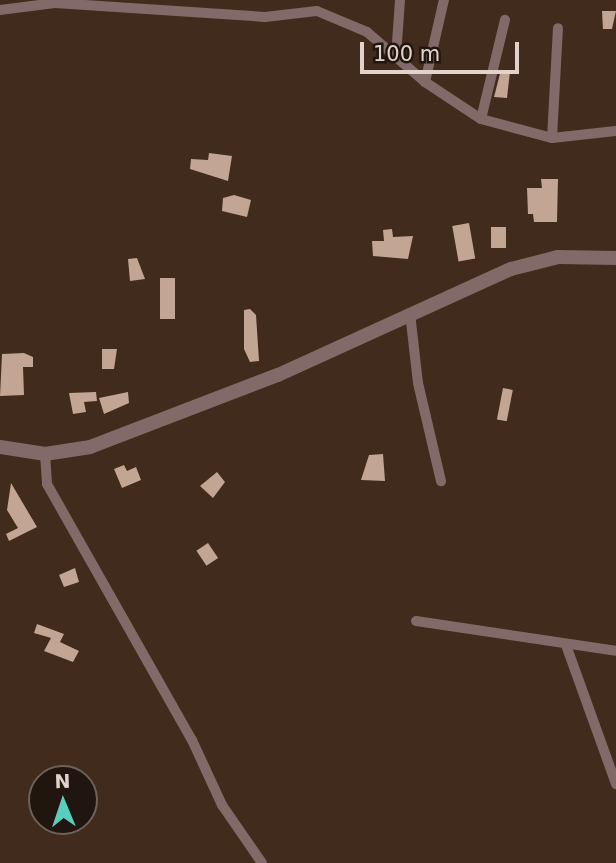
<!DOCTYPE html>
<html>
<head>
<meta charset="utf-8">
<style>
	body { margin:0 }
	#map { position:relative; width:616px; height:863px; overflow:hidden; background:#412b1c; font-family:"DejaVu Sans",sans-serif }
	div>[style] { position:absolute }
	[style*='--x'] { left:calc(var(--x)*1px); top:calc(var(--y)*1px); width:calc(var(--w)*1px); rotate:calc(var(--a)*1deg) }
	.building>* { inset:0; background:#c2a593; transform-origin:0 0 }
	.minor>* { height:10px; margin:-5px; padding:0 5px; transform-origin:5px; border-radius:5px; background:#816a68 }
	.tertiary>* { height:14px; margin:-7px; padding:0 7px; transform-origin:7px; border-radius:7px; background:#816a68 }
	span { translate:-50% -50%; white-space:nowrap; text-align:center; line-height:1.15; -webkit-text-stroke:7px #20160f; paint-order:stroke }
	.north { position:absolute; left:28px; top:765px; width:70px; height:70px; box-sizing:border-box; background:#20160f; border:2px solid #6e6159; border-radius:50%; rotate:358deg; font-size:19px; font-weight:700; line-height:28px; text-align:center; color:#e2d2c9 }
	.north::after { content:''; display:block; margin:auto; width:24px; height:32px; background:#5acebd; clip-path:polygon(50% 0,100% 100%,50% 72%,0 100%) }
	.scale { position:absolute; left:360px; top:42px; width:159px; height:32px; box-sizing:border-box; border:4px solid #e2d2c9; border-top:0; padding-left:9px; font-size:21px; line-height:24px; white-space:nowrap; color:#e2d2c9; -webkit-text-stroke:5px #20160f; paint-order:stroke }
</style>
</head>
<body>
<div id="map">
	<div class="building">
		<i style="clip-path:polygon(602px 11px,616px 11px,612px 29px,603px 29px)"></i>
		<i style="clip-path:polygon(501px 70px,510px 71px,507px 98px,494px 97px)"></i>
		<i style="clip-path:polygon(209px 153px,232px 156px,228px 181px,190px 169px,191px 159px,208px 160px)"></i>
		<i style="clip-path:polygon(541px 179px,558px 179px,557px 222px,534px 222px,533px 214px,528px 214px,527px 188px,542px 188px)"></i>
		<i style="clip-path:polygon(234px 195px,251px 200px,247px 217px,222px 211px,223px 198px)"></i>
		<i style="left:469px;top:223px;width:36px;height:17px;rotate:80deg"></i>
		<i style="left:491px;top:227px;width:15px;height:21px"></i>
		<i style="clip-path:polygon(392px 229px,393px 237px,413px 236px,408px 259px,373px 256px,372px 241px,384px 241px,383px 230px)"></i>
		<i style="clip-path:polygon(137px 258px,145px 279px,130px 281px,128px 259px)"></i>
		<i style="left:160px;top:278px;width:15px;height:41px"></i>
		<i style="clip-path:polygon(250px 309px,256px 315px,259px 361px,250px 362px,244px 349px,244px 310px)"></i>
		<i style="clip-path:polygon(102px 349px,117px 349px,114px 369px,102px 369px)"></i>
		<i style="clip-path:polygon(24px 353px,33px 357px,33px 367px,23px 367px,24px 395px,0 396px,2px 354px)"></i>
		<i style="left:503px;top:388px;width:10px;height:32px;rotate:11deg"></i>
		<i style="clip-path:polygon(96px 392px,97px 401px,84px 402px,86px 412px,73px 414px,69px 393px)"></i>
		<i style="clip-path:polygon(128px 392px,129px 403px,104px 414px,99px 398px)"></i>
		<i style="clip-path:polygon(383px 454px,385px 481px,361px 480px,369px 455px)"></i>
		<i style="clip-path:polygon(124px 465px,127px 471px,136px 467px,141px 480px,122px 488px,114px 469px)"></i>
		<i style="clip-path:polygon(217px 472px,225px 482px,213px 498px,200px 486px)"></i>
		<i style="clip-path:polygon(11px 483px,37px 527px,9px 541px,6px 534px,18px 528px,7px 510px)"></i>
		<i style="left:208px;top:543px;width:18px;height:14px;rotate:56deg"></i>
		<i style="clip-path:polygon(75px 568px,79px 582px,64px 587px,59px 575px)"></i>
		<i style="clip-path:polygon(37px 624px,64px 634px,60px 642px,79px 651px,73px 662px,44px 651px,51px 638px,34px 633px)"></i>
	</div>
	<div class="minor">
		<i style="--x:0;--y:10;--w:55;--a:-7.3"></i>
		<i style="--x:55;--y:3;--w:210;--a:3.8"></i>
		<i style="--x:265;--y:17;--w:52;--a:-6.6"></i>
		<i style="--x:317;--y:11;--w:54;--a:22.8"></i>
		<i style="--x:367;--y:32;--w:77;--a:40.8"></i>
		<i style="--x:425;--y:82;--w:67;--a:33.5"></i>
		<i style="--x:481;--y:119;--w:73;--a:15"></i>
		<i style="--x:552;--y:138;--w:64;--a:-6.2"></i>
		<i style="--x:396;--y:57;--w:57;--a:-86"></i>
		<i style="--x:425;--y:82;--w:84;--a:-77"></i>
		<i style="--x:481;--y:119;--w:102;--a:-76.4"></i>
		<i style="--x:552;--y:138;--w:110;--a:-86.9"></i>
		<i style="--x:410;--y:313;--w:70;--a:83.5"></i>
		<i style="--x:418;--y:383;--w:101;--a:76.8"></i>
		<i style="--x:45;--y:454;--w:30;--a:86"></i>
		<i style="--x:47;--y:484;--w:294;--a:60.5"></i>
		<i style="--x:192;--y:740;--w:72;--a:65.2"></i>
		<i style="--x:222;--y:805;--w:70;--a:55.4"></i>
		<i style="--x:416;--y:621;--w:202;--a:8.5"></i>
		<i style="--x:566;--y:645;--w:148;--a:70.2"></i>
	</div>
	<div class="tertiary">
		<i style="--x:0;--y:447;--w:46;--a:8.8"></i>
		<i style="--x:45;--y:454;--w:46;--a:-8.8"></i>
		<i style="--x:90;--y:447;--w:201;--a:-21"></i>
		<i style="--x:278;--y:375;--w:256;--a:-24.5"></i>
		<i style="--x:511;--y:269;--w:49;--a:-14.3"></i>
		<i style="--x:558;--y:257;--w:58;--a:1"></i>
	</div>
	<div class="north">N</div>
	<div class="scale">100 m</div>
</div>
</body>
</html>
